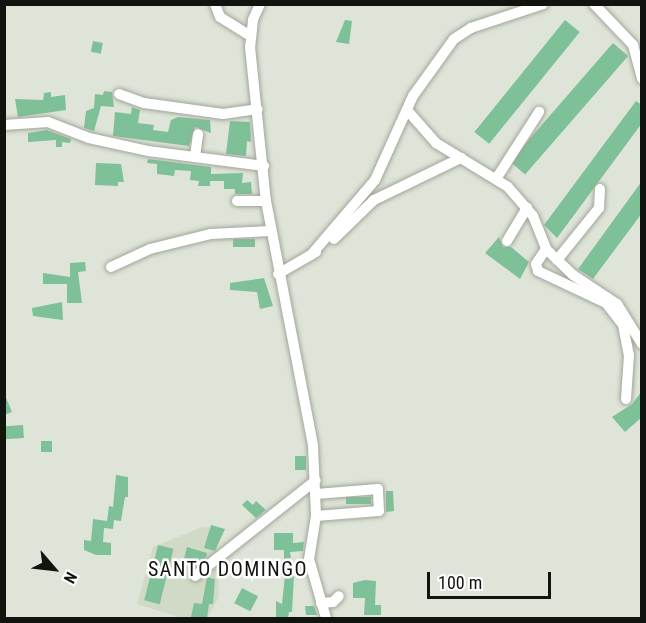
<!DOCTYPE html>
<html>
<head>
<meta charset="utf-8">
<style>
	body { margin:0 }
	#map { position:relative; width:646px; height:623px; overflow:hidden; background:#dee4d7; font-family:"Roboto Condensed",sans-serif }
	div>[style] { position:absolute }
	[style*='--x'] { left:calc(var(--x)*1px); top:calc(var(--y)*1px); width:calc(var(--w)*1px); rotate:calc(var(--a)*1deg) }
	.built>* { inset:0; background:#d1dac7 }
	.building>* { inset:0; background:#7ec098; transform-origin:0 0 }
	.roads { filter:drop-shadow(0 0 2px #a0a69a) drop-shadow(0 0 2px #a0a69a) }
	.minor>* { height:10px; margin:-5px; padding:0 5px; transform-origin:5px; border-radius:5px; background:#fff }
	span { translate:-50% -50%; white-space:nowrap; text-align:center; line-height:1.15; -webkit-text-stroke:5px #fff; paint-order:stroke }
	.quarter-label { font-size:20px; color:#11130f; letter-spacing:1.5px }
	.frame { position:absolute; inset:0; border:6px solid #11130f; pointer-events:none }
	.north { position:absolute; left:24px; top:539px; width:60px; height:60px; -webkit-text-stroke:4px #fff; paint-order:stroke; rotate:118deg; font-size:16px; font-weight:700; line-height:24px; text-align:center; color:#11130f }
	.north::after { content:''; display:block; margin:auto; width:21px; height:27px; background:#11130f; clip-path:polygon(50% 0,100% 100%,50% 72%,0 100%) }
	.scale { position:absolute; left:427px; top:572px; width:124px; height:27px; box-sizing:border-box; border:3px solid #11130f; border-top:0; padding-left:8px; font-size:18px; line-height:21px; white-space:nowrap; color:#11130f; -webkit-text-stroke:4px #fff; paint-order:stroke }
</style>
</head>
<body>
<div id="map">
	<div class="built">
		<i style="clip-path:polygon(202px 527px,216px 528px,219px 597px,207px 618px,182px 618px,137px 604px,153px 547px)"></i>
	</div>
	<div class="building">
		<i style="clip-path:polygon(345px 20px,352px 21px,349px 44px,336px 42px)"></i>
		<i style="left:565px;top:20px;width:19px;height:144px;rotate:39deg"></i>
		<i style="left:93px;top:41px;width:10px;height:11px;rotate:11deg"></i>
		<i style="left:613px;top:43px;width:20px;height:157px;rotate:41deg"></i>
		<i style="clip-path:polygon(104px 91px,112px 92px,114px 107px,101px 106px,94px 131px,84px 128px,86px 111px,94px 108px,95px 94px,103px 95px)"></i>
		<i style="clip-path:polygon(51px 92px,51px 97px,65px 95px,66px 110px,18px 117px,15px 99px,43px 100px,44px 93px)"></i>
		<i style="clip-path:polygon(636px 101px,642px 105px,642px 123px,557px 238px,544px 225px)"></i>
		<i style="clip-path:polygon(132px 107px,140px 110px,138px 123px,154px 125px,153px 130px,168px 132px,171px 120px,178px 117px,210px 120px,211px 133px,195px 127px,189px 146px,113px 136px,115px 112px,131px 114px)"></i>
		<i style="clip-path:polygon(230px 121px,250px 122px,251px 142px,247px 141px,246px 156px,226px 154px)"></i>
		<i style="clip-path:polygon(47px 130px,71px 139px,70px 143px,62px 142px,62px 147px,56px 147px,56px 140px,28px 142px,28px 133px)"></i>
		<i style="clip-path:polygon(148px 159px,211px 167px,211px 174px,243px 173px,242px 183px,251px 182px,252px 194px,235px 194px,235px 189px,224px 189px,224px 181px,210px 181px,210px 186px,198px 186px,199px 181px,190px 180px,191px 171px,175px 170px,174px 176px,157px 174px,157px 164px,147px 163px)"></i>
		<i style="clip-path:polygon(96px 163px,121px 164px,124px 182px,118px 182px,118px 186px,95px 185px)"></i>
		<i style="clip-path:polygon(642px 181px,642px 213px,593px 279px,578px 269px)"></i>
		<i style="clip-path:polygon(499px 237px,503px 247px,511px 247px,529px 262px,520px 279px,485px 253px)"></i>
		<i style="left:255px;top:239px;width:8px;height:22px;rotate:90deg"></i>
		<i style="clip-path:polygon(85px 262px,86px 271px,78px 272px,82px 303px,67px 303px,67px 284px,43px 284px,43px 273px,70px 277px,70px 263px)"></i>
		<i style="clip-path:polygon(264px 278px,273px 306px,260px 309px,257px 292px,230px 290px,230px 283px)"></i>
		<i style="clip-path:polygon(62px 302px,63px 320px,33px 316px,32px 308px)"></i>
		<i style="clip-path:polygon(642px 391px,642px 417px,625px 432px,612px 417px,632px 404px)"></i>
		<i style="clip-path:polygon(4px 393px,12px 412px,4px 415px)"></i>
		<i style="left:23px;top:425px;width:13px;height:19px;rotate:86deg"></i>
		<i style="left:41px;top:441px;width:11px;height:11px"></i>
		<i style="left:295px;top:456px;width:11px;height:14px"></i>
		<i style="clip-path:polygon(116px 475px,128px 477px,128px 497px,125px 497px,121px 521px,114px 520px,113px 529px,104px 528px,103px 542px,111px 543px,111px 555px,96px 555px,84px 550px,84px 540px,91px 541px,93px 519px,107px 521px,109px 506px,113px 507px)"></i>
		<i style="clip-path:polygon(386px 491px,393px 491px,394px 511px,386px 512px)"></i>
		<i style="left:371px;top:497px;width:7px;height:25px;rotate:90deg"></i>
		<i style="clip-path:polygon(247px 500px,253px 505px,256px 501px,266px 510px,256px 518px,242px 505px)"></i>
		<i style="clip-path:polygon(211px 525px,225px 529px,215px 551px,204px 548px)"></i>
		<i style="clip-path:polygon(274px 533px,293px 533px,293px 543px,304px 542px,303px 551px,290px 552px,291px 558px,284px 559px,284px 550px,274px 550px)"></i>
		<i style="left:158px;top:545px;width:16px;height:57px;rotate:14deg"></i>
		<i style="clip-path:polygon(187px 547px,207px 553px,206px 558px,199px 564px,184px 559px)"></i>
		<i style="clip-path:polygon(285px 575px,294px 575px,292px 612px,289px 612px,288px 618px,276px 618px,276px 601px,282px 604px)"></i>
		<i style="clip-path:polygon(207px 577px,215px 579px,213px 604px,209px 604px,207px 618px,191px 617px,194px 603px,202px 604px)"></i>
		<i style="clip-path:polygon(365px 580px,376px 581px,375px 605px,381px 605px,381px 615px,364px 615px,365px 598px,353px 598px,353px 583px)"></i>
		<i style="left:242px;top:588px;width:18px;height:17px;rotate:27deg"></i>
		<i style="clip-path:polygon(305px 606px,314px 606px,317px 615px,306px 615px)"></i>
	</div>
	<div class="roads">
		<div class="minor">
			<i style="--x:215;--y:4;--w:14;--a:69"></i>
			<i style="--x:220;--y:17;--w:36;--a:32"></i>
			<i style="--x:260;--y:4;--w:17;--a:114"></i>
			<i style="--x:253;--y:20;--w:27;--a:96"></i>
			<i style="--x:250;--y:47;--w:155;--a:84.1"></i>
			<i style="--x:266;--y:201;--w:249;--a:79.1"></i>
			<i style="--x:313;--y:446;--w:70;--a:87.5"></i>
			<i style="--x:316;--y:516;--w:44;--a:99.2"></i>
			<i style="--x:309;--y:559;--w:61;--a:73.9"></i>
			<i style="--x:594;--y:4;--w:57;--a:46.4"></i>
			<i style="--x:633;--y:45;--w:35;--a:75"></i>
			<i style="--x:119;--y:94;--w:27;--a:20"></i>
			<i style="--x:144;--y:103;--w:80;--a:7.9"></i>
			<i style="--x:223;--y:114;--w:35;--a:-8"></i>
			<i style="--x:407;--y:110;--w:44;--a:48.7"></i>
			<i style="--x:436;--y:143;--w:84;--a:31.4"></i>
			<i style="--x:508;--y:187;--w:38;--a:49"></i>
			<i style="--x:533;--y:216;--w:35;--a:68"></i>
			<i style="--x:546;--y:249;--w:37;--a:44"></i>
			<i style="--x:573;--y:275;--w:53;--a:33.4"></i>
			<i style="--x:617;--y:304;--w:47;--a:58"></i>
			<i style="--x:4;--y:125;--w:44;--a:-3.9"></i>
			<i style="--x:48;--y:122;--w:44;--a:21.3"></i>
			<i style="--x:89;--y:138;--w:60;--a:12.4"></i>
			<i style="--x:148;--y:151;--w:117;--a:7.4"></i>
			<i style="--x:195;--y:156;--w:22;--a:-82"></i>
			<i style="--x:496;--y:179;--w:80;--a:-57.3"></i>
			<i style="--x:237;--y:201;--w:29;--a:0"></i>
			<i style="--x:334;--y:239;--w:56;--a:-44.3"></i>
			<i style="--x:374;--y:200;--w:97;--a:-25.8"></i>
			<i style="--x:507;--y:241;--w:39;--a:-59"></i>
			<i style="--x:546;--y:249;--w:18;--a:124"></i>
			<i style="--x:536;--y:264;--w:7;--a:74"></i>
			<i style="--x:538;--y:271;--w:75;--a:25.2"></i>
			<i style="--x:606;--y:303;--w:28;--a:52"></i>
			<i style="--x:623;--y:325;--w:31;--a:79"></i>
			<i style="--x:629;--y:355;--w:44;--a:93.9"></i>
			<i style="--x:311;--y:255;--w:99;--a:-49.5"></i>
			<i style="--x:375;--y:180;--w:92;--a:-65.7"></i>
			<i style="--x:413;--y:96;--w:70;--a:-54.3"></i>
			<i style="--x:454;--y:39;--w:20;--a:-33"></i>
			<i style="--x:471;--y:28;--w:76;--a:-18.4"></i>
			<i style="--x:557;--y:260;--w:67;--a:-51.1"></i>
			<i style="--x:599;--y:208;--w:19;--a:-87"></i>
			<i style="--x:111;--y:267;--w:43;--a:-24.8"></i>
			<i style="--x:150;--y:249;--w:63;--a:-13.8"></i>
			<i style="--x:211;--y:234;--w:59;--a:-2.9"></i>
			<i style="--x:278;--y:274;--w:44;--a:-30.1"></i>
			<i style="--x:316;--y:516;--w:63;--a:-4.5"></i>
			<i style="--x:379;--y:511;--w:22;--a:-93"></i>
			<i style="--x:378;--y:489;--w:62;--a:175.4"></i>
			<i style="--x:195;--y:576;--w:154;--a:-38.4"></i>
			<i style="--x:321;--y:603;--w:12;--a:-5"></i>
			<i style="--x:333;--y:602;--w:8;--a:-45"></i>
		</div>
	</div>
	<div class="quarter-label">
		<span style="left:228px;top:569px">SANTO DOMINGO</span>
	</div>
	<div class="frame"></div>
	<div class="north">N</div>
	<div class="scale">100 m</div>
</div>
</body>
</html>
